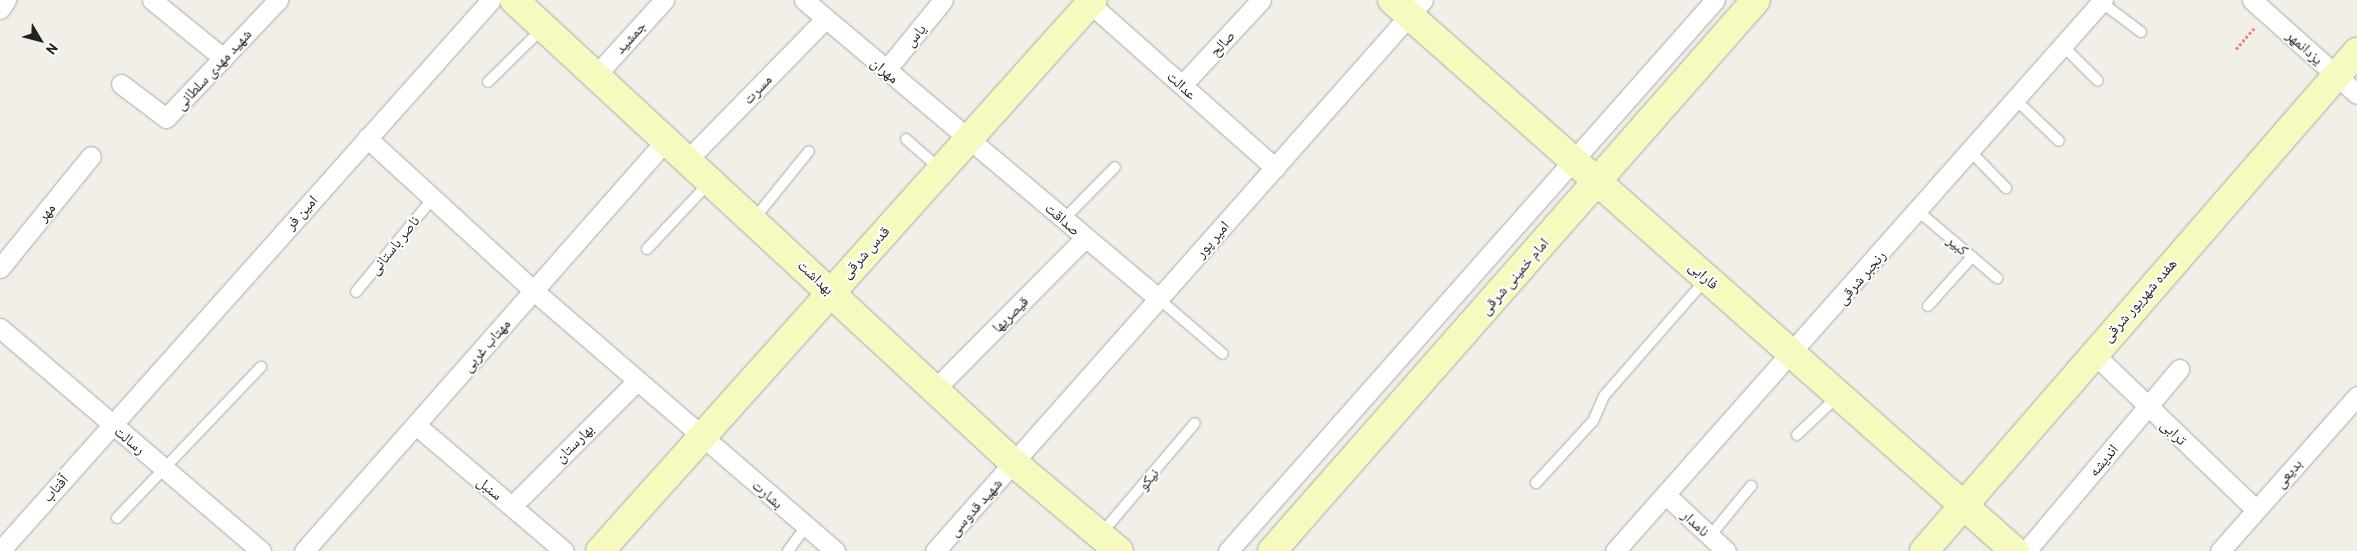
<!DOCTYPE html>
<html>
<head>
<meta charset="utf-8">
<style>
	body { margin:0 }
	#map { position:relative; width:2357px; height:551px; overflow:hidden; background:#f2efe9; font-family:Barlow,"Noto Naskh Arabic",sans-serif }
	div>[style] { position:absolute }
	[style*='--x'] { left:calc(var(--x)*1px); top:calc(var(--y)*1px); width:calc(var(--w)*1px); rotate:calc(var(--a)*1deg) }
	.path>* { height:3px; margin-top:-1.5px; transform-origin:0; background:repeating-linear-gradient(90deg,#fa8072 0 2.5px,transparent 0 5px) }
	.roads { filter:drop-shadow(0 0 1px #a9a9a9) drop-shadow(0 0 1px #a9a9a9) }
	.lane>* { height:10px; margin:-5px; padding:0 5px; transform-origin:5px; border-radius:5px; background:#fff }
	.street>* { height:19px; margin:-9.5px; padding:0 9.5px; transform-origin:9.5px; border-radius:9.5px; background:#fff }
	.secondary>* { height:28px; margin:-14px; padding:0 14px; transform-origin:14px; border-radius:14px; background:#f7fabf }
	span { translate:-50% -50%; white-space:nowrap; text-align:center; line-height:1.15; -webkit-text-stroke:4px #fff; paint-order:stroke }
	.street-label { font-size:15px; color:#222 }
	.north { position:absolute; left:15px; top:15px; width:50px; height:50px; -webkit-text-stroke:4px #fff; paint-order:stroke; rotate:127deg; font-size:14px; font-weight:700; line-height:20px; text-align:center; color:#222 }
	.north::after { content:''; display:block; margin:auto; width:18px; height:22px; background:#222; clip-path:polygon(50% 0,100% 100%,50% 72%,0 100%) }
</style>
</head>
<body>
<div id="map">
	<div class="path">
		<i style="--x:2236;--y:49;--w:29;--a:-49"></i>
	</div>
	<div class="roads">
		<div class="lane">
			<i style="--x:2101;--y:2;--w:50;--a:36.9"></i>
			<i style="--x:2063;--y:46;--w:49;--a:45"></i>
			<i style="--x:488;--y:82;--w:77;--a:-44.5"></i>
			<i style="--x:2016;--y:100;--w:59;--a:43.6"></i>
			<i style="--x:906;--y:139;--w:45;--a:41.4"></i>
			<i style="--x:1970;--y:151;--w:52;--a:45.8"></i>
			<i style="--x:1918;--y:211;--w:104;--a:40.3"></i>
			<i style="--x:754;--y:219;--w:87;--a:-51"></i>
			<i style="--x:1063;--y:220;--w:74;--a:-45.5"></i>
			<i style="--x:647;--y:249;--w:92;--a:-46.8"></i>
			<i style="--x:356;--y:292;--w:122;--a:-50.7"></i>
			<i style="--x:1159;--y:299;--w:84;--a:40.7"></i>
			<i style="--x:1928;--y:306;--w:66;--a:-48.1"></i>
			<i style="--x:1797;--y:435;--w:57;--a:-43.6"></i>
			<i style="--x:1536;--y:483;--w:84;--a:-47.4"></i>
			<i style="--x:1593;--y:421;--w:27;--a:-66"></i>
			<i style="--x:1604;--y:396;--w:155;--a:-48.9"></i>
			<i style="--x:117;--y:518;--w:209;--a:-46.4"></i>
			<i style="--x:1101;--y:534;--w:145;--a:-49.7"></i>
			<i style="--x:1710;--y:536;--w:65;--a:-50.6"></i>
			<i style="--x:788;--y:551;--w:31;--a:-54"></i>
		</div>
		<div class="street">
			<i style="--x:152;--y:0;--w:92;--a:39.2"></i>
			<i style="--x:804;--y:0;--w:464;--a:40.1"></i>
			<i style="--x:1086;--y:0;--w:253;--a:41.6"></i>
			<i style="--x:2252;--y:0;--w:141;--a:41.8"></i>
			<i style="--x:0;--y:9;--w:11;--a:-56"></i>
			<i style="--x:886;--y:70;--w:90;--a:-50.8"></i>
			<i style="--x:597;--y:74;--w:100;--a:-47.8"></i>
			<i style="--x:121;--y:84;--w:56;--a:37.1"></i>
			<i style="--x:166;--y:118;--w:163;--a:-46.5"></i>
			<i style="--x:1182;--y:85;--w:116;--a:-47.1"></i>
			<i style="--x:367;--y:138;--w:226;--a:42.5"></i>
			<i style="--x:534;--y:291;--w:398;--a:40.8"></i>
			<i style="--x:689;--y:158;--w:194;--a:-45.6"></i>
			<i style="--x:0;--y:268;--w:144;--a:-50.9"></i>
			<i style="--x:0;--y:328;--w:343;--a:40.5"></i>
			<i style="--x:2093;--y:353;--w:226;--a:43.9"></i>
			<i style="--x:935;--y:389;--w:213;--a:-45.2"></i>
			<i style="--x:416;--y:425;--w:194;--a:40.4"></i>
			<i style="--x:1666;--y:495;--w:82;--a:43"></i>
			<i style="--x:512;--y:506;--w:177;--a:-45"></i>
			<i style="--x:0;--y:551;--w:738;--a:-48.3"></i>
			<i style="--x:304;--y:551;--w:551;--a:-48.61"></i>
			<i style="--x:935;--y:551;--w:736;--a:-48.47"></i>
			<i style="--x:1228;--y:551;--w:735;--a:-48.53"></i>
			<i style="--x:1615;--y:551;--w:736;--a:-48.47"></i>
			<i style="--x:2026;--y:551;--w:238;--a:-49.9"></i>
			<i style="--x:2220;--y:551;--w:207;--a:-48.5"></i>
		</div>
		<div class="secondary">
			<i style="--x:514;--y:0;--w:681;--a:42.8"></i>
			<i style="--x:1014;--y:463;--w:137;--a:40"></i>
			<i style="--x:1392;--y:0;--w:832;--a:41.49"></i>
			<i style="--x:600;--y:551;--w:739;--a:-48.18"></i>
			<i style="--x:1272;--y:551;--w:733;--a:-48.7"></i>
			<i style="--x:1924;--y:551;--w:661;--a:-49.05"></i>
		</div>
	</div>
	<div class="street-label">
		<span style="left:915px;top:35px;rotate:-51deg">یاس</span>
		<span style="left:630px;top:37px;rotate:-48deg">جمشید</span>
		<span style="left:1222px;top:43px;rotate:-47deg">صالح</span>
		<span style="left:2305px;top:47px;rotate:42deg">یزدانمهر</span>
		<span style="left:213px;top:69px;rotate:-47deg">شهید مهدی سلطانی</span>
		<span style="left:885px;top:70px;rotate:40deg">مهران</span>
		<span style="left:1182px;top:85px;rotate:42deg">عدالت</span>
		<span style="left:757px;top:89px;rotate:-46deg">مسرت</span>
		<span style="left:46px;top:212px;rotate:-51deg">مهر</span>
		<span style="left:301px;top:212px;rotate:-48deg">امین فر</span>
		<span style="left:1063px;top:219px;rotate:41deg">صداقت</span>
		<span style="left:1212px;top:239px;rotate:-49deg">امیر پور</span>
		<span style="left:394px;top:245px;rotate:-51deg">ناصر باستانی</span>
		<span style="left:1958px;top:245px;rotate:41deg">کبیر</span>
		<span style="left:865px;top:252px;rotate:-48deg">قدس شرقی</span>
		<span style="left:1704px;top:275px;rotate:42deg">فارابی</span>
		<span style="left:1514px;top:276px;rotate:-49deg">امام خمینی شرقی</span>
		<span style="left:816px;top:277px;rotate:43deg">بهداشت</span>
		<span style="left:1861px;top:277px;rotate:-49deg">رنجبر شرقی</span>
		<span style="left:2139px;top:300px;rotate:-49deg">هفده شهریور شرقی</span>
		<span style="left:1010px;top:314px;rotate:-45deg">قیصریها</span>
		<span style="left:486px;top:345px;rotate:-49deg">مهتاب غربی</span>
		<span style="left:2174px;top:432px;rotate:43deg">ترابی</span>
		<span style="left:130px;top:440px;rotate:40deg">رسالت</span>
		<span style="left:574px;top:443px;rotate:-45deg">بهارستان</span>
		<span style="left:2103px;top:460px;rotate:-50deg">اندیشه</span>
		<span style="left:2288px;top:473px;rotate:-49deg">بدیعی</span>
		<span style="left:1148px;top:479px;rotate:-50deg">نیکو</span>
		<span style="left:55px;top:488px;rotate:-49deg">آفتاب</span>
		<span style="left:490px;top:488px;rotate:40deg">سنبل</span>
		<span style="left:768px;top:494px;rotate:41deg">بشارت</span>
		<span style="left:975px;top:507px;rotate:-48deg">شهید قدوسی</span>
		<span style="left:1696px;top:523px;rotate:43deg">نامدار</span>
	</div>
	<div class="north">N</div>
</div>
</body>
</html>
